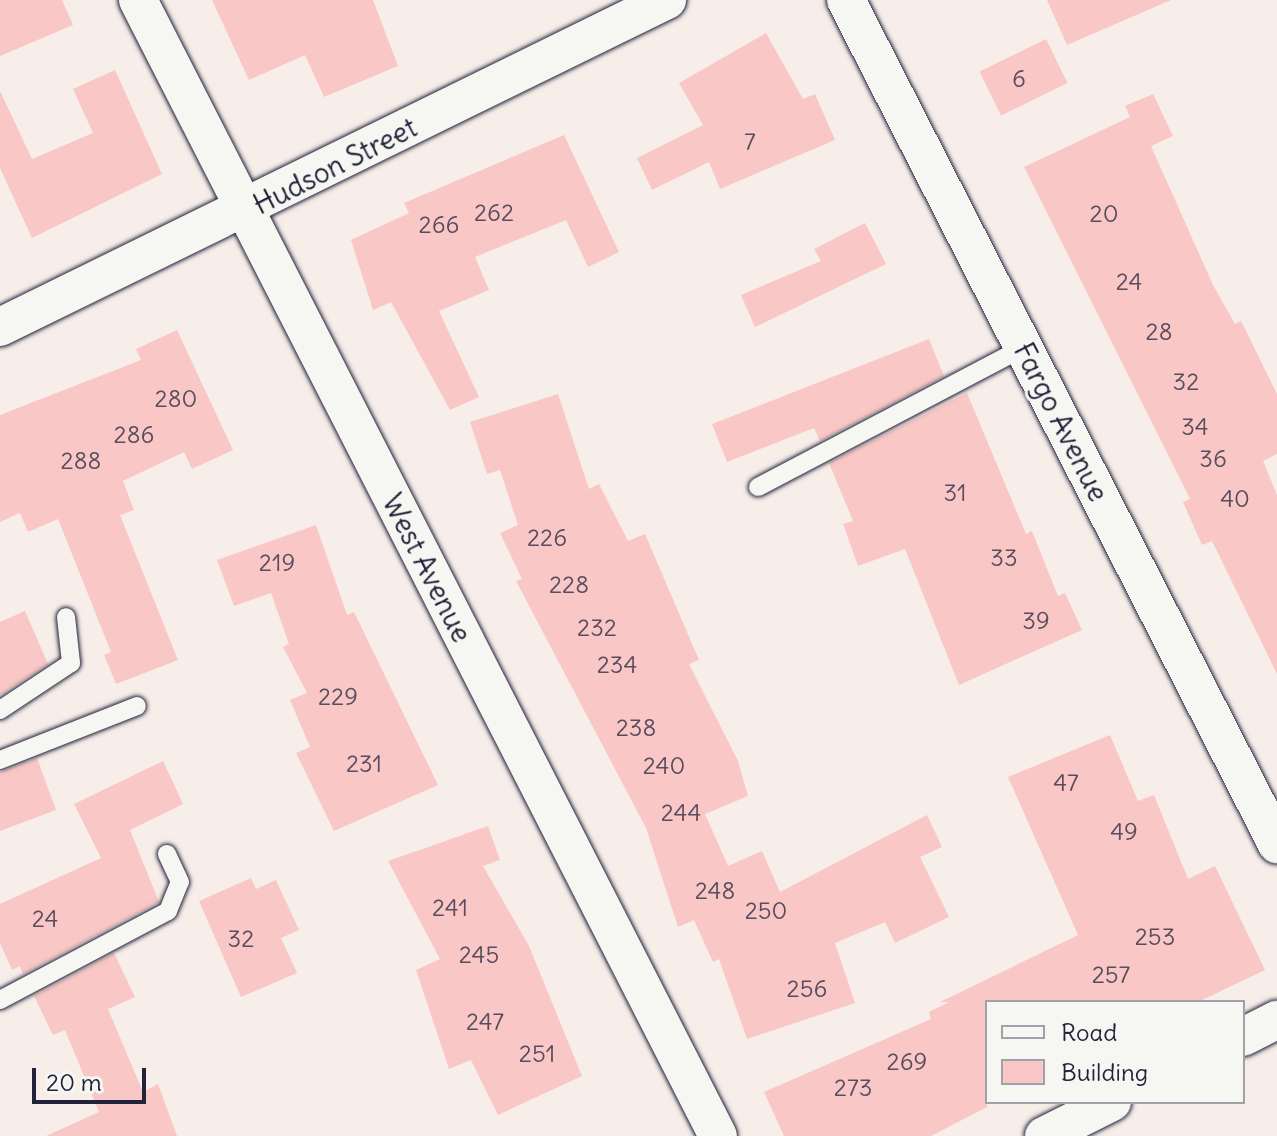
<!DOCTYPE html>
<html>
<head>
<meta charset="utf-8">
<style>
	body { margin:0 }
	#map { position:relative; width:1277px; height:1136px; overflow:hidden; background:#f7ede9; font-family:Delius,sans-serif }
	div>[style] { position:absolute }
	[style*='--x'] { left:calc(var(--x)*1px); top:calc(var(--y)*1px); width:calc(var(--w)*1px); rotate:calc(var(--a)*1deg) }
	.building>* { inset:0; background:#f9c8c6; transform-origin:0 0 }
	.roads { filter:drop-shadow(0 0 2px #22223b) drop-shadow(0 0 2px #22223b) }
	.service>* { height:18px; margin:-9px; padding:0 9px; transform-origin:9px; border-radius:9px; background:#f6f6f2 }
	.minor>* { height:38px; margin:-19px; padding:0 19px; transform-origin:19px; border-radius:19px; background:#f6f6f2 }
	span { translate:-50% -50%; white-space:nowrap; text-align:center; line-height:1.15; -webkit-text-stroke:6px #f6f6f2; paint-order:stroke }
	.number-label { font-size:24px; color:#584c5e }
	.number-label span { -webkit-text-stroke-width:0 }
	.street-label { font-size:28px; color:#22223b }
	.legend { position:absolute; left:985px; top:1000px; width:260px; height:104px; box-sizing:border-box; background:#f6f6f2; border:2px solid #a1a1a9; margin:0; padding:10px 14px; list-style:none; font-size:24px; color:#22223b }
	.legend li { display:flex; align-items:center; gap:16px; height:40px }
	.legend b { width:40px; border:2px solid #a1a1a9 }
	.scale { position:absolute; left:32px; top:1068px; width:114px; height:36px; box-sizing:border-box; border:4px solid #22223b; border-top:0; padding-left:10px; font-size:24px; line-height:28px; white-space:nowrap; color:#22223b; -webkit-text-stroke:6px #f6f6f2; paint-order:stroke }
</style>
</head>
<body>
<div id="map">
	<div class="building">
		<i style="clip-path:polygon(0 0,62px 0,73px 25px,0 56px)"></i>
		<i style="clip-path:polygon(212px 0,373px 0,398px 66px,324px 97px,305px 55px,249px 80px)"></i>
		<i style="clip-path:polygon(1047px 0,1171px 0,1067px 45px)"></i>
		<i style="clip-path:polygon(766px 33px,803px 99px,815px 94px,835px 140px,720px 189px,709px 162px,652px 190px,637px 158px,703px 125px,679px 83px)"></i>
		<i style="left:1046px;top:39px;width:49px;height:74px;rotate:64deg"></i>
		<i style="clip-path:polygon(115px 70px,162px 174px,32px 238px,0 168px,0 91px,32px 159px,93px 133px,73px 89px)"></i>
		<i style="clip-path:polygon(1153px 94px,1173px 136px,1151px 146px,1213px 285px,1235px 324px,1241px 321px,1277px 394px,1277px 454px,1263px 461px,1277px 495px,1277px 674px,1212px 541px,1202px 545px,1183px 502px,1190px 499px,1024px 167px,1130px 117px,1125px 106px)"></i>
		<i style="clip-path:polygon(564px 135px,619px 252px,588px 267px,566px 220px,475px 257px,489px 290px,439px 311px,479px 397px,450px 410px,391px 302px,373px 310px,351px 240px,409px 213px,404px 203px)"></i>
		<i style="clip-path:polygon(865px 223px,886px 264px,755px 327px,741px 295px,821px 261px,814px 249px)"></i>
		<i style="clip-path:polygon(177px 330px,233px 450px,192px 469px,184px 452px,123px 481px,134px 510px,120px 515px,178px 660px,116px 684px,104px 655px,111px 652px,58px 519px,28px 532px,20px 513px,0 522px,0 415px,141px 360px,136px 349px)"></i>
		<i style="clip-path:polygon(929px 339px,944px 376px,820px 441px,814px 428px,727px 462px,712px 424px)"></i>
		<i style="clip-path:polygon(967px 393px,1026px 534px,1032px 531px,1058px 596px,1065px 593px,1082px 630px,959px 685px,905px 549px,858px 566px,843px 524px,853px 521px,829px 463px)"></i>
		<i style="clip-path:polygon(558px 394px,589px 489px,599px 484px,628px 541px,645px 534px,699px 660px,689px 664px,738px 761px,748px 796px,705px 814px,728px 866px,762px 851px,780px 892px,927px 815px,942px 847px,920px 857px,949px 917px,895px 943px,885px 922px,835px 943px,855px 1003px,747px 1039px,719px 959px,713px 962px,694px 920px,678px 927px,646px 828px,516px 581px,522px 579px,500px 533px,518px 525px,500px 470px,487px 474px,470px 422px)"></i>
		<i style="clip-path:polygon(316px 525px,347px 615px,354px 612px,438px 785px,334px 831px,296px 753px,310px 747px,290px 700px,307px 693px,283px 647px,289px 644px,271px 593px,234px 606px,217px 560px)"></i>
		<i style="clip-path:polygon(25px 611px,48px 664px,0 695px,0 622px)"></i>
		<i style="clip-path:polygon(1110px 735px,1138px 801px,1154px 795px,1188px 879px,1215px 866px,1265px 970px,1198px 1002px,987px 1002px,987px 1107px,931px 1136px,784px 1136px,764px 1092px,931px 1019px,929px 1012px,949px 1002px,940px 1002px,1078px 935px,1008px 777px)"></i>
		<i style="clip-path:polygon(37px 758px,56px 810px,0 831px,0 772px)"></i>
		<i style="clip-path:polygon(163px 761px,183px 804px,130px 830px,159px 902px,23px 974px,20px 966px,12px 970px,0 943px,0 904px,101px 858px,74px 804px)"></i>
		<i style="clip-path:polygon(488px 826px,500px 860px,483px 866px,529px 946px,582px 1076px,498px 1115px,471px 1060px,449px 1069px,416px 970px,440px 959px,388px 861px)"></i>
		<i style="clip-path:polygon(251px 878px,256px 889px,276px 880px,299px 930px,281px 938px,297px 973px,241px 997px,199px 901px)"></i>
		<i style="clip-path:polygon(114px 953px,135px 997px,108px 1009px,143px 1092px,158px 1084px,177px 1136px,46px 1136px,99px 1112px,65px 1030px,53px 1035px,34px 996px)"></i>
	</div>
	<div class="roads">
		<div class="service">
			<i style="--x:758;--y:487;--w:299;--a:-27.7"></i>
			<i style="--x:0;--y:710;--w:85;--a:-33.5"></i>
			<i style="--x:71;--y:663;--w:46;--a:-96.2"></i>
			<i style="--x:0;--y:760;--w:147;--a:-21.5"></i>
			<i style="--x:0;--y:1000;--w:190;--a:-27.9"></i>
			<i style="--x:168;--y:911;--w:31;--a:-68"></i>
			<i style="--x:180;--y:882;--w:31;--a:-115"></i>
		</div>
		<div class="minor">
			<i style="--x:138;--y:0;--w:1275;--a:62.95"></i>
			<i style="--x:846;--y:0;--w:948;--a:62.95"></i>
			<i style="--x:0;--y:327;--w:743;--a:-26.12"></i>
			<i style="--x:1243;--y:1037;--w:38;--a:-27"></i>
			<i style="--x:1044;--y:1136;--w:76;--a:-26.6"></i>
		</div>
	</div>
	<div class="number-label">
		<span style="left:1019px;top:79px">6</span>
		<span style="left:750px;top:142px">7</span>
		<span style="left:494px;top:213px">262</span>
		<span style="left:1104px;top:214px">20</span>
		<span style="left:439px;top:225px">266</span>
		<span style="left:1129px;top:282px">24</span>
		<span style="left:1159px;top:332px">28</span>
		<span style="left:1186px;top:382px">32</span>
		<span style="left:176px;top:399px">280</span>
		<span style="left:1195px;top:427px">34</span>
		<span style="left:134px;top:435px">286</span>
		<span style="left:1213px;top:459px">36</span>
		<span style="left:81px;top:461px">288</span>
		<span style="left:955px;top:493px">31</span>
		<span style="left:1235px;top:499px">40</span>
		<span style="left:547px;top:538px">226</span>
		<span style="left:1004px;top:558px">33</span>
		<span style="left:277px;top:563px">219</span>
		<span style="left:569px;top:585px">228</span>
		<span style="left:1036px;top:621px">39</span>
		<span style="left:597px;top:628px">232</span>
		<span style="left:617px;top:665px">234</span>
		<span style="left:338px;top:697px">229</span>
		<span style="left:636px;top:728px">238</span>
		<span style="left:364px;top:764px">231</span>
		<span style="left:664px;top:766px">240</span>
		<span style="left:1066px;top:783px">47</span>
		<span style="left:681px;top:813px">244</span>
		<span style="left:1124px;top:832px">49</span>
		<span style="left:715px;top:891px">248</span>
		<span style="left:450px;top:908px">241</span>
		<span style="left:766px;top:911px">250</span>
		<span style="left:45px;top:919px">24</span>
		<span style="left:1155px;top:937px">253</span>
		<span style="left:241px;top:939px">32</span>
		<span style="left:479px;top:955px">245</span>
		<span style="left:1111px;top:975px">257</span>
		<span style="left:807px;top:989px">256</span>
		<span style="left:485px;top:1022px">247</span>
		<span style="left:537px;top:1054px">251</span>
		<span style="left:907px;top:1062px">269</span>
		<span style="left:853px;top:1088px">273</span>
	</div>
	<div class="street-label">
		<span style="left:335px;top:166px;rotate:-27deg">Hudson Street</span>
		<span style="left:1061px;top:422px;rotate:63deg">Fargo Avenue</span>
		<span style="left:427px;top:568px;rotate:63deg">West Avenue</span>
	</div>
	<ul class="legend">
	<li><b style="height:10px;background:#f6f6f2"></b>Road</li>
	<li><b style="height:22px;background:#f9c8c6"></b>Building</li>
	</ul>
	<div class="scale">20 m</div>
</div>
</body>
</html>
